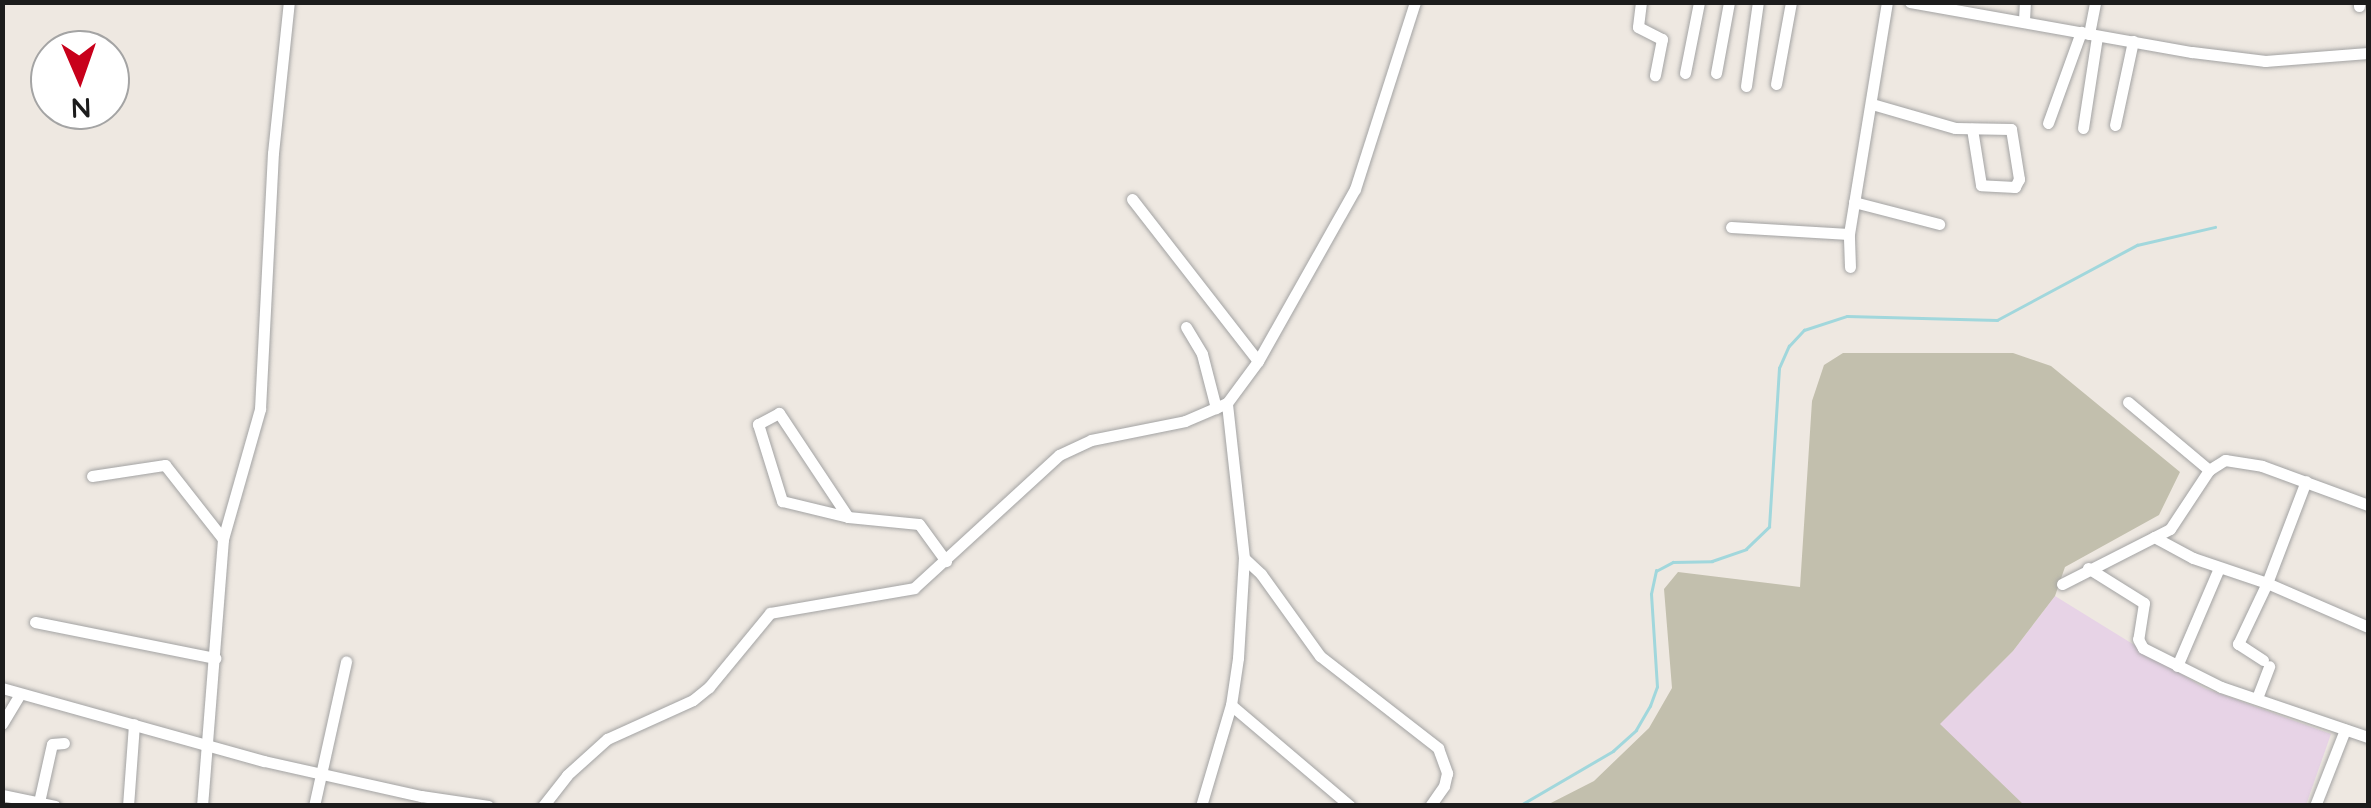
<!DOCTYPE html>
<html>
<head>
<meta charset="utf-8">
<style>
	body { margin:0 }
	#map { position:relative; width:2371px; height:808px; overflow:hidden; background:#eee8e1; font-family:Quicksand,sans-serif }
	div>[style] { position:absolute }
	[style*='--x'] { left:calc(var(--x)*1px); top:calc(var(--y)*1px); width:calc(var(--w)*1px); rotate:calc(var(--a)*1deg) }
	.industrial>* { inset:0; background:#e7d3e6 }
	.construction>* { inset:0; background:#c2bfad }
	.stream>* { height:2.5px; margin:-1.25px; padding:0 1.25px; transform-origin:1.25px; border-radius:1.25px; background:#a1d7dc }
	.roads { filter:drop-shadow(0 0 2px #a3a3a3) drop-shadow(0 0 2px #a3a3a3) }
	.street>* { height:11px; margin:-5.5px; padding:0 5.5px; transform-origin:5.5px; border-radius:5.5px; background:#fff }
	span { translate:-50% -50%; white-space:nowrap; text-align:center; line-height:1.15; -webkit-text-stroke:8px #fff; paint-order:stroke }
	.frame { position:absolute; inset:0; border:5px solid #1c1c1c; pointer-events:none }
	.north { position:absolute; left:30px; top:30px; width:100px; height:100px; box-sizing:border-box; background:#fff; border:2px solid #a4a4a4; border-radius:50%; rotate:178deg; font-size:28px; font-weight:700; line-height:40px; text-align:center; color:#1c1c1c }
	.north::after { content:''; display:block; margin:auto; width:35px; height:45px; background:#c8001b; clip-path:polygon(50% 0,100% 100%,50% 72%,0 100%) }
</style>
</head>
<body>
<div id="map">
	<div class="industrial">
		<i style="clip-path:polygon(2055px 596px,2204px 688px,2331px 734px,2306px 805px,2024px 806px,1939px 724px,2013px 651px)"></i>
	</div>
	<div class="construction">
		<i style="clip-path:polygon(1843px 353px,2013px 353px,2051px 366px,2180px 472px,2159px 515px,2065px 567px,2055px 596px,2013px 651px,1940px 724px,2024px 805px,1545px 806px,1594px 781px,1649px 728px,1672px 688px,1664px 589px,1678px 572px,1800px 587px,1812px 401px,1824px 365px)"></i>
	</div>
	<div class="stream">
		<i style="--x:1519;--y:806;--w:109;--a:-30.3"></i>
		<i style="--x:1613;--y:751;--w:31;--a:-42"></i>
		<i style="--x:1636;--y:730;--w:28;--a:-60"></i>
		<i style="--x:1650;--y:706;--w:20;--a:-70"></i>
		<i style="--x:1657;--y:687;--w:93;--a:-93.7"></i>
		<i style="--x:1651;--y:594;--w:24;--a:-78"></i>
		<i style="--x:1656;--y:571;--w:19;--a:-28"></i>
		<i style="--x:1673;--y:562;--w:39;--a:-1"></i>
		<i style="--x:1712;--y:561;--w:36;--a:-19"></i>
		<i style="--x:1746;--y:549;--w:32;--a:-44"></i>
		<i style="--x:1769;--y:527;--w:159;--a:-86.4"></i>
		<i style="--x:1779;--y:368;--w:24;--a:-66"></i>
		<i style="--x:1789;--y:346;--w:22;--a:-47"></i>
		<i style="--x:1804;--y:330;--w:45;--a:-18"></i>
		<i style="--x:1847;--y:316;--w:150;--a:1.5"></i>
		<i style="--x:1997;--y:320;--w:159;--a:-28.2"></i>
		<i style="--x:2137;--y:245;--w:80;--a:-13"></i>
	</div>
	<div class="roads">
		<div class="street">
			<i style="--x:1641;--y:2;--w:25;--a:97"></i>
			<i style="--x:1638;--y:27;--w:27;--a:27"></i>
			<i style="--x:1662;--y:39;--w:37;--a:101"></i>
			<i style="--x:1910;--y:2;--w:286;--a:10.1"></i>
			<i style="--x:2192;--y:52;--w:74;--a:7"></i>
			<i style="--x:2265;--y:61;--w:103;--a:-4.4"></i>
			<i style="--x:2359;--y:2;--w:4;--a:90"></i>
			<i style="--x:2024;--y:20;--w:18;--a:-87"></i>
			<i style="--x:2089;--y:34;--w:33;--a:-79"></i>
			<i style="--x:1685;--y:73;--w:72;--a:-78.8"></i>
			<i style="--x:1716;--y:73;--w:72;--a:-79.6"></i>
			<i style="--x:1776;--y:84;--w:83;--a:-79.6"></i>
			<i style="--x:1746;--y:86;--w:85;--a:-81.9"></i>
			<i style="--x:1872;--y:104;--w:86;--a:16.1"></i>
			<i style="--x:1955;--y:128;--w:56;--a:1"></i>
			<i style="--x:2011;--y:129;--w:51;--a:80.9"></i>
			<i style="--x:2019;--y:179;--w:9;--a:117"></i>
			<i style="--x:2015;--y:187;--w:34;--a:-177"></i>
			<i style="--x:1981;--y:185;--w:57;--a:-99.1"></i>
			<i style="--x:2048;--y:123;--w:97;--a:-70.1"></i>
			<i style="--x:2115;--y:125;--w:86;--a:-77.9"></i>
			<i style="--x:2083;--y:128;--w:93;--a:-81.3"></i>
			<i style="--x:1132;--y:199;--w:205;--a:52.1"></i>
			<i style="--x:1854;--y:202;--w:88;--a:14.5"></i>
			<i style="--x:1731;--y:227;--w:118;--a:3.4"></i>
			<i style="--x:1850;--y:267;--w:33;--a:-92"></i>
			<i style="--x:1849;--y:234;--w:235;--a:-80.7"></i>
			<i style="--x:1186;--y:327;--w:31;--a:59"></i>
			<i style="--x:1202;--y:354;--w:56;--a:75.5"></i>
			<i style="--x:2128;--y:402;--w:106;--a:40"></i>
			<i style="--x:92;--y:476;--w:74;--a:-8.6"></i>
			<i style="--x:165;--y:465;--w:94;--a:51.9"></i>
			<i style="--x:848;--y:517;--w:125;--a:-123.6"></i>
			<i style="--x:779;--y:413;--w:24;--a:152"></i>
			<i style="--x:758;--y:424;--w:81;--a:72.7"></i>
			<i style="--x:782;--y:501;--w:68;--a:13.6"></i>
			<i style="--x:848;--y:517;--w:71;--a:5.6"></i>
			<i style="--x:919;--y:524;--w:46;--a:53.9"></i>
			<i style="--x:2154;--y:537;--w:44;--a:28.3"></i>
			<i style="--x:2193;--y:558;--w:78;--a:18.7"></i>
			<i style="--x:2267;--y:583;--w:110;--a:23.5"></i>
			<i style="--x:1244;--y:558;--w:23;--a:43"></i>
			<i style="--x:1261;--y:574;--w:101;--a:54.3"></i>
			<i style="--x:1320;--y:656;--w:150;--a:37.9"></i>
			<i style="--x:1438;--y:748;--w:27;--a:70"></i>
			<i style="--x:1447;--y:773;--w:13;--a:103"></i>
			<i style="--x:1444;--y:786;--w:24;--a:125"></i>
			<i style="--x:2088;--y:568;--w:66;--a:32"></i>
			<i style="--x:2144;--y:603;--w:36;--a:99"></i>
			<i style="--x:2138;--y:639;--w:10;--a:61"></i>
			<i style="--x:2143;--y:648;--w:87;--a:26.6"></i>
			<i style="--x:2221;--y:687;--w:155;--a:18.8"></i>
			<i style="--x:2062;--y:584;--w:121;--a:-27"></i>
			<i style="--x:2170;--y:529;--w:71;--a:-56.5"></i>
			<i style="--x:2209;--y:470;--w:19;--a:-32"></i>
			<i style="--x:2225;--y:460;--w:37;--a:9"></i>
			<i style="--x:2262;--y:466;--w:113;--a:20.2"></i>
			<i style="--x:35;--y:622;--w:184;--a:11.3"></i>
			<i style="--x:2263;--y:660;--w:30;--a:-147"></i>
			<i style="--x:2238;--y:644;--w:68;--a:-64.6"></i>
			<i style="--x:2267;--y:583;--w:109;--a:-69.1"></i>
			<i style="--x:2177;--y:666;--w:107;--a:-66.8"></i>
			<i style="--x:2;--y:688;--w:272;--a:15.6"></i>
			<i style="--x:264;--y:761;--w:161;--a:12.6"></i>
			<i style="--x:421;--y:796;--w:68;--a:8.5"></i>
			<i style="--x:2257;--y:698;--w:34;--a:-69"></i>
			<i style="--x:1231;--y:705;--w:156;--a:40.3"></i>
			<i style="--x:2;--y:724;--w:35;--a:-59"></i>
			<i style="--x:2;--y:795;--w:54;--a:11.7"></i>
			<i style="--x:39;--y:802;--w:59;--a:-77.4"></i>
			<i style="--x:52;--y:744;--w:12;--a:-5"></i>
			<i style="--x:128;--y:806;--w:82;--a:-85.8"></i>
			<i style="--x:202;--y:806;--w:268;--a:-85.5"></i>
			<i style="--x:223;--y:539;--w:135;--a:-74.1"></i>
			<i style="--x:260;--y:409;--w:256;--a:-87.1"></i>
			<i style="--x:273;--y:153;--w:152;--a:-84"></i>
			<i style="--x:314;--y:806;--w:148;--a:-77.5"></i>
			<i style="--x:543;--y:806;--w:39;--a:-52"></i>
			<i style="--x:567;--y:775;--w:54;--a:-42"></i>
			<i style="--x:607;--y:739;--w:94;--a:-24.4"></i>
			<i style="--x:693;--y:700;--w:21;--a:-39"></i>
			<i style="--x:709;--y:687;--w:96;--a:-50.5"></i>
			<i style="--x:770;--y:613;--w:146;--a:-9.8"></i>
			<i style="--x:914;--y:588;--w:197;--a:-42.5"></i>
			<i style="--x:1059;--y:455;--w:35;--a:-25"></i>
			<i style="--x:1091;--y:440;--w:96;--a:-11.4"></i>
			<i style="--x:1185;--y:421;--w:46;--a:-23.2"></i>
			<i style="--x:1227;--y:403;--w:52;--a:-53.6"></i>
			<i style="--x:1258;--y:361;--w:197;--a:-60.6"></i>
			<i style="--x:1355;--y:189;--w:196;--a:-72.2"></i>
			<i style="--x:1201;--y:806;--w:105;--a:-73.5"></i>
			<i style="--x:1231;--y:705;--w:48;--a:-81.5"></i>
			<i style="--x:1238;--y:658;--w:100;--a:-86.6"></i>
			<i style="--x:1244;--y:558;--w:156;--a:-96.3"></i>
			<i style="--x:2315;--y:806;--w:82;--a:-68.5"></i>
		</div>
	</div>
	<div class="frame"></div>
	<div class="north">N</div>
</div>
</body>
</html>
